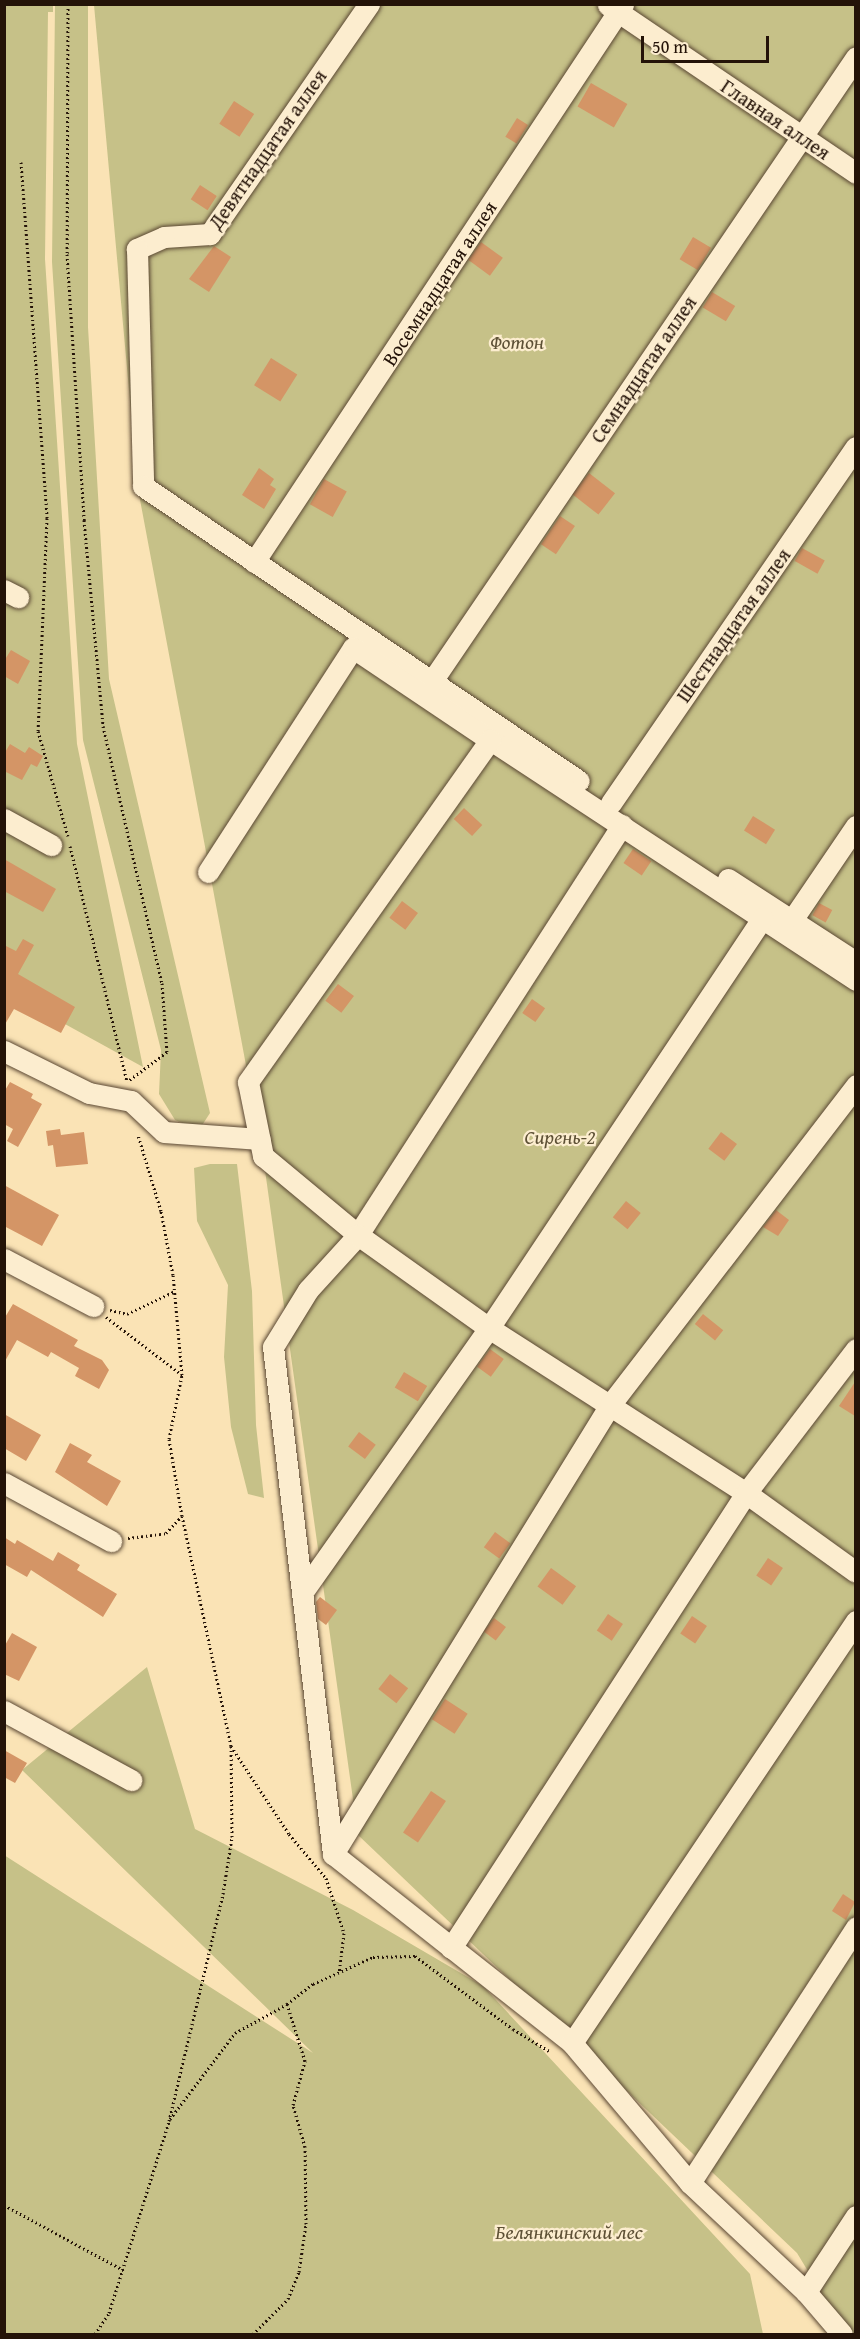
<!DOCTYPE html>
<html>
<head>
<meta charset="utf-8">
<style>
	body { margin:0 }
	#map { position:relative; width:860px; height:2339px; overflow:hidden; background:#fae3b5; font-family:"Gentium Book Plus",serif }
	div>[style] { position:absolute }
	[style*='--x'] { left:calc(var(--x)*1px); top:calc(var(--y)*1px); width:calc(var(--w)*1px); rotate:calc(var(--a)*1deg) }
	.green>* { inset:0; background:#c6c188 }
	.building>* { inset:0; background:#d49566; transform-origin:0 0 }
	.path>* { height:3px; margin-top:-1.5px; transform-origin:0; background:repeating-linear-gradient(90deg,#241308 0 1.5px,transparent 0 4.5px) }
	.roads { filter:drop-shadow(0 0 2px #5a4733) drop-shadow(0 0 2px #5a4733) }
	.minor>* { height:21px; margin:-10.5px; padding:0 10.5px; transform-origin:10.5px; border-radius:10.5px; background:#fcedcf }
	span { translate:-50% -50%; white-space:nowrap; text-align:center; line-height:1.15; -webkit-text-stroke:4.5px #fcedcf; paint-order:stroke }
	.street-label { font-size:20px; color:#241308 }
	.park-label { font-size:20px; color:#5d5035; font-style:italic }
	.frame { position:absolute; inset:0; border:6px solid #241308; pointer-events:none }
	.scale { position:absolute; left:641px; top:36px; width:128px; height:27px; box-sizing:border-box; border:3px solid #241308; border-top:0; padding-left:8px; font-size:18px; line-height:21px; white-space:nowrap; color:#241308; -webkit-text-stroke:4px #fcedcf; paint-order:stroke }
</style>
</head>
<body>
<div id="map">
	<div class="green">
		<i style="clip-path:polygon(4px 5px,53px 5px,53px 12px,48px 12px,45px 259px,77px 744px,143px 1067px,5px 991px)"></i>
		<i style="clip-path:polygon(55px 5px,88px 5px,88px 327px,109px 679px,210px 1113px,199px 1130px,175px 1120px,159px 1094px,161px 1050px,83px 740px,52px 262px)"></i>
		<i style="clip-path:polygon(94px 5px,855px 5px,855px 2334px,846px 2334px,797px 2253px,358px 1835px,263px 1156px,138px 489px)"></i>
		<i style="clip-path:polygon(210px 1164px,237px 1164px,252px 1291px,256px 1425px,264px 1498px,248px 1494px,231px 1427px,224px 1357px,228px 1285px,197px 1221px,194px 1168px)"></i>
		<i style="clip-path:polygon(147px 1667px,195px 1829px,353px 1910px,483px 1986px,750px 2274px,763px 2334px,5px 2334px,4px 1855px,313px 2053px,22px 1770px)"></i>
	</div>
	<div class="building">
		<i style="left:591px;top:83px;width:42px;height:27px;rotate:30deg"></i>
		<i style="left:234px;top:101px;width:24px;height:27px;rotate:33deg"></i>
		<i style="left:517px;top:118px;width:13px;height:22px;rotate:32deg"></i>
		<i style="left:200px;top:185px;width:20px;height:17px;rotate:33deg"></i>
		<i style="left:693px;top:237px;width:21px;height:26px;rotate:31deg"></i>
		<i style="left:481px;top:242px;width:27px;height:22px;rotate:36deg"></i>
		<i style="clip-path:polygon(214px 246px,231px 257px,209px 292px,189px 279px)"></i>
		<i style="left:712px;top:292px;width:27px;height:18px;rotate:31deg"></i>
		<i style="left:271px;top:358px;width:31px;height:32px;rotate:32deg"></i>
		<i style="clip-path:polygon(259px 468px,274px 479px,270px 485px,276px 489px,264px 509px,242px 495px)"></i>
		<i style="left:589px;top:473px;width:33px;height:27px;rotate:38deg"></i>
		<i style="left:324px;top:479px;width:26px;height:29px;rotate:29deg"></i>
		<i style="left:560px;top:516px;width:18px;height:34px;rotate:34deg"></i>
		<i style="left:802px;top:548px;width:26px;height:15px;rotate:29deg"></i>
		<i style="clip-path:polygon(11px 650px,30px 661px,18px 684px,4px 676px,4px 661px)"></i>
		<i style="clip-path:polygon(10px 744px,25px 753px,29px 747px,43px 756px,37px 767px,31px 764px,22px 780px,4px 771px,4px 754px)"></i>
		<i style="left:464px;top:808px;width:25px;height:15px;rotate:43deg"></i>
		<i style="left:753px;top:816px;width:26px;height:17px;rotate:32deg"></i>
		<i style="left:633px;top:849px;width:22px;height:17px;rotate:34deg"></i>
		<i style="clip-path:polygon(4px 859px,56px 889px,43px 912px,4px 891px)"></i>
		<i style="left:402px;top:901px;width:20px;height:21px;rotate:37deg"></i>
		<i style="left:819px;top:903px;width:15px;height:14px;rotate:28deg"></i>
		<i style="clip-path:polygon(23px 939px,34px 945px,18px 974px,75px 1007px,61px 1033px,14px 1009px,4px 1026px,4px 945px,16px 951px)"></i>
		<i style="left:338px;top:984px;width:20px;height:21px;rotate:37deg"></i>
		<i style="left:532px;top:999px;width:16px;height:17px;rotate:35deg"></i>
		<i style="clip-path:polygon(10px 1082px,33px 1094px,31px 1098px,42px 1104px,18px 1147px,7px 1141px,13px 1129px,4px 1124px,4px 1092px)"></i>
		<i style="clip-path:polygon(60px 1129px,61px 1135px,84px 1132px,88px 1164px,56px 1167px,53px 1145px,48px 1146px,46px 1131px)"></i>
		<i style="left:721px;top:1132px;width:20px;height:21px;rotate:37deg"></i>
		<i style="clip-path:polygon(4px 1185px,59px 1215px,42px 1246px,4px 1226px)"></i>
		<i style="left:626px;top:1201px;width:19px;height:21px;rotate:39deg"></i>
		<i style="clip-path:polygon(776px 1210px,789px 1220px,778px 1236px,763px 1227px)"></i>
		<i style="clip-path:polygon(13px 1304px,78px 1340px,74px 1346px,102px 1360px,109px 1370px,99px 1389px,75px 1376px,79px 1368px,51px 1352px,48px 1357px,17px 1340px,4px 1363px,4px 1319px)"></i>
		<i style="left:703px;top:1314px;width:26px;height:13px;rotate:39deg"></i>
		<i style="left:490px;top:1349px;width:17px;height:22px;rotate:36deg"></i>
		<i style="left:404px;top:1372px;width:27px;height:18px;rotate:31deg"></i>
		<i style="clip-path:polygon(855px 1382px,855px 1416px,839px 1406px)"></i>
		<i style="clip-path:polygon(4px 1414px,41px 1435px,26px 1461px,4px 1448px)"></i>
		<i style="left:359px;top:1432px;width:21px;height:18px;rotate:37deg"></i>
		<i style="clip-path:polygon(70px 1443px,92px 1455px,87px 1462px,121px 1481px,107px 1506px,55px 1472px)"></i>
		<i style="left:495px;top:1532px;width:19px;height:19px;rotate:36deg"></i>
		<i style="clip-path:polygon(4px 1537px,15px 1544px,17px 1540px,53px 1561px,58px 1552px,80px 1565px,77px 1570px,117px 1594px,103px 1617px,31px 1570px,27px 1577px,4px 1564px)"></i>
		<i style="left:768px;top:1558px;width:18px;height:21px;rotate:34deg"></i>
		<i style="left:551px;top:1568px;width:31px;height:23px;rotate:36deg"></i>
		<i style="clip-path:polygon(320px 1597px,337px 1610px,326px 1625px,318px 1619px,316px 1602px)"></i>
		<i style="left:608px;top:1614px;width:18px;height:20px;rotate:34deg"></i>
		<i style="left:692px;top:1616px;width:18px;height:21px;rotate:34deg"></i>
		<i style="left:494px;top:1618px;width:15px;height:17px;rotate:37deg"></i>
		<i style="clip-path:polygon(12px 1633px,37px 1647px,19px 1681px,4px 1674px,4px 1647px)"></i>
		<i style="left:390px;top:1674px;width:23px;height:19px;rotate:38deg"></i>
		<i style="left:445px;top:1699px;width:27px;height:24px;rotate:33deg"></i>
		<i style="clip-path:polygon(4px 1750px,27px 1763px,15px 1783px,4px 1777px)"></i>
		<i style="left:431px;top:1791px;width:18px;height:50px;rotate:34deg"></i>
		<i style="clip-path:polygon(843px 1894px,855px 1902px,846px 1920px,832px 1911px)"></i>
	</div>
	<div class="path">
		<i style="--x:68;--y:4;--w:250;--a:90.2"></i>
		<i style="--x:67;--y:254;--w:267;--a:86.3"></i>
		<i style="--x:84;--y:520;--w:207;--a:84.7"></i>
		<i style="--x:103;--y:726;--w:264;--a:77.1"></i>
		<i style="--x:162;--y:983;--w:69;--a:85.9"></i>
		<i style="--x:167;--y:1052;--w:49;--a:143.4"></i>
		<i style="--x:21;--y:162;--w:357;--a:85.8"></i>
		<i style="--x:47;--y:518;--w:213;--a:92.4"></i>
		<i style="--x:38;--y:731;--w:109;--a:74.1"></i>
		<i style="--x:70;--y:846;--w:242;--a:76.4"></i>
		<i style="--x:110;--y:1310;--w:17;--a:13"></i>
		<i style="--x:127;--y:1314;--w:53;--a:-25.6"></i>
		<i style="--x:106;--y:1317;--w:96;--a:37.3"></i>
		<i style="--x:128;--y:1538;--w:38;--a:-7"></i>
		<i style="--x:166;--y:1533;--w:23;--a:-47"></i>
		<i style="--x:231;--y:1746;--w:105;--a:56.6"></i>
		<i style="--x:289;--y:1834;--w:57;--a:49.9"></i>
		<i style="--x:326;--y:1878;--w:58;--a:71.9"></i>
		<i style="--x:344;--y:1933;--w:39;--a:97"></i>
		<i style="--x:170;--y:2119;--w:108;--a:-52.9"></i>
		<i style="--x:235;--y:2033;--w:60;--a:-29.1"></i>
		<i style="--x:287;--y:2004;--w:33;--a:-38"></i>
		<i style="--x:313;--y:1984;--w:66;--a:-24.2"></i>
		<i style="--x:373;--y:1957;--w:42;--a:-1.4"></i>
		<i style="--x:415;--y:1956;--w:122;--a:36.7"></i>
		<i style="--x:513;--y:2029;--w:42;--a:31.4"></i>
		<i style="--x:4;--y:2205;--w:136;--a:28.6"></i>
		<i style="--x:95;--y:2334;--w:25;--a:-56"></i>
		<i style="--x:109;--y:2313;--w:201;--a:-72.6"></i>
		<i style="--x:169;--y:2121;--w:233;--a:-76.6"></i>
		<i style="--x:223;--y:1894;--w:58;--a:-81"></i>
		<i style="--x:232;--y:1837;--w:91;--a:-90.6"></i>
		<i style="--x:231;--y:1746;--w:235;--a:-102"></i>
		<i style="--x:182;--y:1516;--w:78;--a:-99.6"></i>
		<i style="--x:169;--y:1439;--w:65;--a:-78.5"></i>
		<i style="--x:182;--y:1375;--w:100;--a:-95.1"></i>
		<i style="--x:173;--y:1275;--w:65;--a:-100.6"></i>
		<i style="--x:161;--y:1211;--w:79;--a:-106.8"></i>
		<i style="--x:253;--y:2334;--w:49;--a:-45"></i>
		<i style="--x:288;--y:2299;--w:29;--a:-68"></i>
		<i style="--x:299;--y:2272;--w:49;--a:-81.7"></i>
		<i style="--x:306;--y:2224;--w:77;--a:-90.7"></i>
		<i style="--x:305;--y:2147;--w:44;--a:-105.9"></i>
		<i style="--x:293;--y:2105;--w:46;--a:-74.7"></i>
		<i style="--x:305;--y:2061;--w:60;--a:-107.5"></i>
	</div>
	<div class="roads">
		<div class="minor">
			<i style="--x:369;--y:4;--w:280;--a:124.7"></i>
			<i style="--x:210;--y:234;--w:46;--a:176.3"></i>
			<i style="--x:164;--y:237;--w:30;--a:156"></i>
			<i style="--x:137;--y:249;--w:237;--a:88.5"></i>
			<i style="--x:143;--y:486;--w:526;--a:34.08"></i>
			<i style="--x:608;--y:5;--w:300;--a:34.1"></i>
			<i style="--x:254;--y:562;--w:669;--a:-56.52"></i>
			<i style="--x:4;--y:590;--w:16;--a:27"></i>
			<i style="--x:432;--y:681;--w:754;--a:-55.8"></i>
			<i style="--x:611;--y:803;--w:432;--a:-55.5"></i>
			<i style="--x:4;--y:819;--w:54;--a:29"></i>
			<i style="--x:622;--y:825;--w:488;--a:122.8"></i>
			<i style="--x:358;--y:1235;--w:74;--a:132.3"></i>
			<i style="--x:308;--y:1290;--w:67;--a:121.6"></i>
			<i style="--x:273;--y:1347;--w:511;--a:83.25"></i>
			<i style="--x:333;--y:1854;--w:305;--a:38.3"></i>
			<i style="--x:572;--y:2043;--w:183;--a:49.9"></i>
			<i style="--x:690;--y:2183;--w:159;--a:43.2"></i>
			<i style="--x:806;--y:2292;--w:55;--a:49.4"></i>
			<i style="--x:208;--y:872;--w:267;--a:-57.1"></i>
			<i style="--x:353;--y:648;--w:165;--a:33.9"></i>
			<i style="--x:728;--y:879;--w:153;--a:33"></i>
			<i style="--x:792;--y:920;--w:114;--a:-55.8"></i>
			<i style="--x:856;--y:980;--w:438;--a:-146.7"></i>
			<i style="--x:490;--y:740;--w:419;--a:125.3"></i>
			<i style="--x:248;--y:1082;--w:76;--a:78.5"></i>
			<i style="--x:263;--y:1156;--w:124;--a:39.7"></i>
			<i style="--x:358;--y:1235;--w:161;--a:35.4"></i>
			<i style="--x:489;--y:1328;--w:305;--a:32.7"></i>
			<i style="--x:746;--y:1493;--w:135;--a:35.7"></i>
			<i style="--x:4;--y:1051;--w:95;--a:26.3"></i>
			<i style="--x:89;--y:1093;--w:43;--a:10.8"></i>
			<i style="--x:131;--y:1101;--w:45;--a:43.2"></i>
			<i style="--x:164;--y:1132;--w:96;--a:4.2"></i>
			<i style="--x:4;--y:1259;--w:101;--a:27.8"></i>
			<i style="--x:4;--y:1483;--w:122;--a:28.5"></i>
			<i style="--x:302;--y:1593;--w:324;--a:-54.8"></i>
			<i style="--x:489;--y:1328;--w:493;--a:-56.3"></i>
			<i style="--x:4;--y:1711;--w:145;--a:28.5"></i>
			<i style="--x:333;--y:1854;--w:528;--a:-58.33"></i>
			<i style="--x:610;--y:1405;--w:404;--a:-52.4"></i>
			<i style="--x:451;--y:1948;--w:542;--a:-57.04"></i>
			<i style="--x:746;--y:1493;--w:181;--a:-52.6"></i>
			<i style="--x:572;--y:2043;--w:509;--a:-56.06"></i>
			<i style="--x:690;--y:2183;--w:305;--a:-57"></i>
			<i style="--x:806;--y:2292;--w:91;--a:-56.7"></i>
		</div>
	</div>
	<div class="street-label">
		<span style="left:776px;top:119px;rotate:34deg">Главная аллея</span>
		<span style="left:267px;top:149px;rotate:-55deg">Девятнадцатая аллея</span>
		<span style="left:439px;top:283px;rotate:-57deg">Восемнадцатая аллея</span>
		<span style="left:643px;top:369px;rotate:-56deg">Семнадцатая аллея</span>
		<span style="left:733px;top:625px;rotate:-55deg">Шестнадцатая аллея</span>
	</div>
	<div class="park-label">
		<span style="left:517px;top:341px">Фотон</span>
		<span style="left:560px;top:1136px">Сирень-2</span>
		<span style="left:569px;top:2231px">Белянкинский лес</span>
	</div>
	<div class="frame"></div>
	<div class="scale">50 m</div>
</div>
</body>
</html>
